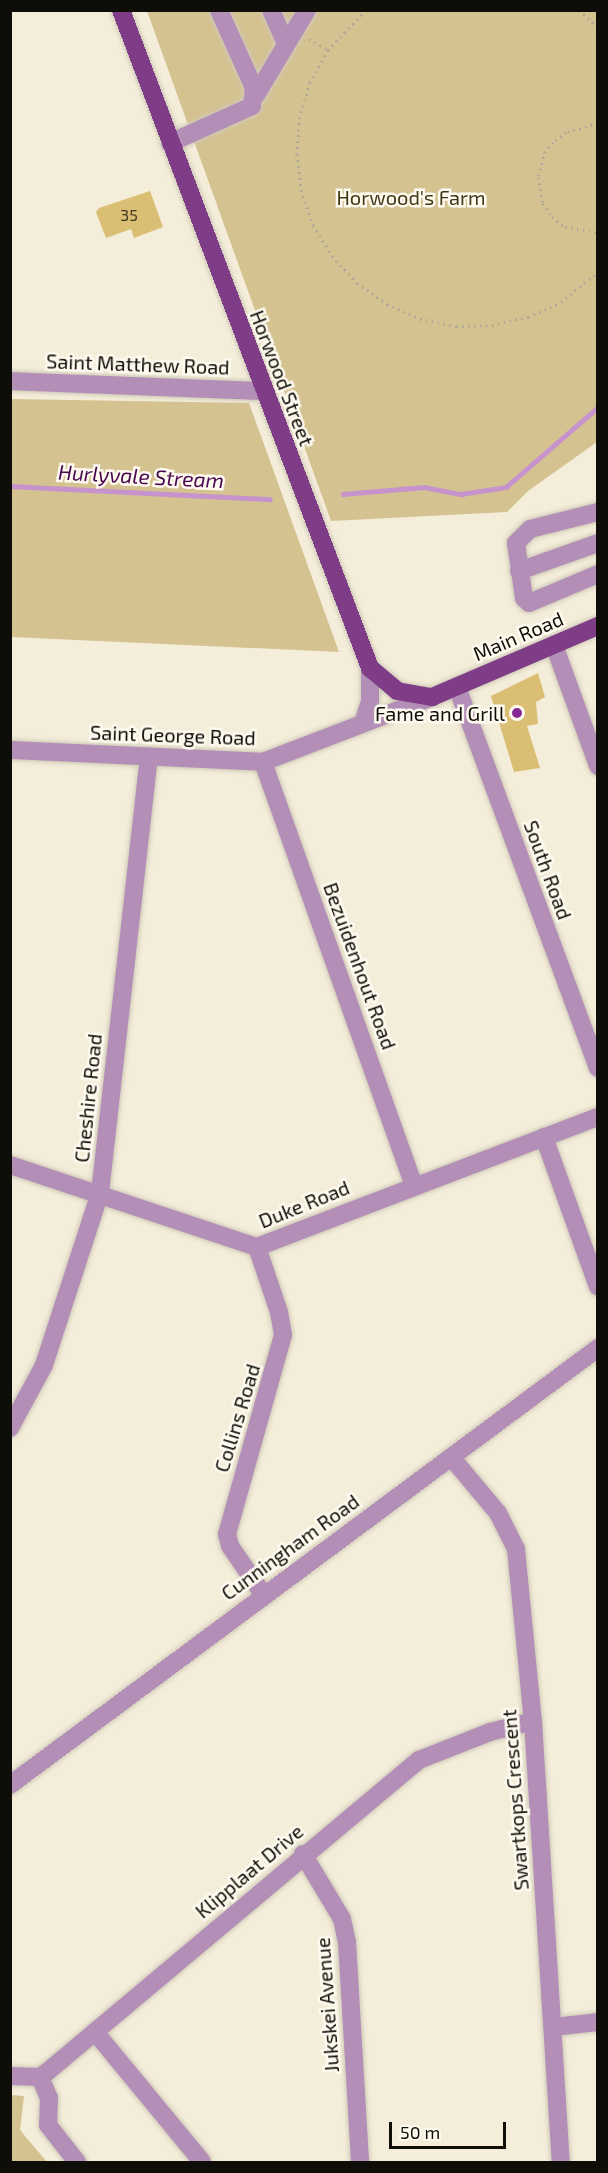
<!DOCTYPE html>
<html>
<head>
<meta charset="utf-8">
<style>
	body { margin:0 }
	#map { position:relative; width:608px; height:2173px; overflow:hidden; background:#f4edda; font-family:"Exo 2",sans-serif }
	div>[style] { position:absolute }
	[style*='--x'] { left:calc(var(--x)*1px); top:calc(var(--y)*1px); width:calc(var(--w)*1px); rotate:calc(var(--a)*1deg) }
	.green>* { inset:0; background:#d5c291 }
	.stream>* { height:4.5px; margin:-2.25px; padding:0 2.25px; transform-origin:2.25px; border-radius:2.25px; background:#c693cc }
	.building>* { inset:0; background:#dabe74 }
	.path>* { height:3px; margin-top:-1.5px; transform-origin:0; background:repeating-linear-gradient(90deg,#aea899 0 1.5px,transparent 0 6px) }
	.roads { filter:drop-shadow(0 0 2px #cfc9b8) drop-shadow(0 0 2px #cfc9b8) }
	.minor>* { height:18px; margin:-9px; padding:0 9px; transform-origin:9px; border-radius:9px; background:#b38fb7 }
	.major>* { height:18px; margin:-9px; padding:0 9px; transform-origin:9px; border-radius:9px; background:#7f3d87 }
	.dots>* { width:16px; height:16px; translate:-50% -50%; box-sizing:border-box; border:3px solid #fefaef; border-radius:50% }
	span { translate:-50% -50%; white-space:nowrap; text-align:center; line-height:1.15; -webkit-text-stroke:5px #fefaef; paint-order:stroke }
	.number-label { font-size:16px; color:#423922 }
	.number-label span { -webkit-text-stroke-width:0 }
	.park-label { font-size:20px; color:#413615 }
	.street-label { font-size:20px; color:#0f0d07 }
	.poi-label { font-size:20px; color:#0f0d07 }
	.right { translate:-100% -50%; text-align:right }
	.water-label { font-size:21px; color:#480750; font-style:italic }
	.frame { position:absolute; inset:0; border:12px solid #0f0d07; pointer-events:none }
	.scale { position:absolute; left:389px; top:2122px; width:117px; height:27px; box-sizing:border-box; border:3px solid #0f0d07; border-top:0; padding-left:8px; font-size:18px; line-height:21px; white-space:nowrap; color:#0f0d07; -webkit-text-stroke:4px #fefaef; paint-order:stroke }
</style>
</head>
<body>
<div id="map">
	<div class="green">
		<i style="clip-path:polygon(147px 11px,597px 11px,597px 442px,528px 491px,507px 512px,331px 521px)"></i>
		<i style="clip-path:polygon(11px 399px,249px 403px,339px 652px,11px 637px)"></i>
		<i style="clip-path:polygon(11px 2095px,24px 2096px,20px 2130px,47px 2162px,11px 2162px)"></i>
	</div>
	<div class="stream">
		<i style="--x:10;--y:486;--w:260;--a:2.9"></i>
		<i style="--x:343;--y:494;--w:81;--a:-4.9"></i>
		<i style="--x:424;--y:487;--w:38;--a:11"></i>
		<i style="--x:461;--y:494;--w:46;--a:-8.8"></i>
		<i style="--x:506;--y:487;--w:122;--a:-41"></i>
	</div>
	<div class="building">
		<i style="clip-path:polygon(150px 191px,163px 227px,134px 238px,131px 229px,106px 238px,96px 212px,99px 208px)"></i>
		<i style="clip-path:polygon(538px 673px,545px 697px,536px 702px,538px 724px,527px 726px,540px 768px,514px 772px,491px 696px)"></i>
	</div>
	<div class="path">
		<i style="--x:366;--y:10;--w:55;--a:133.5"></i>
		<i style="--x:328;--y:50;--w:37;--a:119"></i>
		<i style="--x:310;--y:82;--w:36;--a:106"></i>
		<i style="--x:300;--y:117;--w:37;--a:95"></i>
		<i style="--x:297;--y:154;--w:36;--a:84"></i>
		<i style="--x:301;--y:190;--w:37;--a:71"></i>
		<i style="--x:313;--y:225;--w:36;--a:58"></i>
		<i style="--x:332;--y:256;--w:37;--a:47"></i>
		<i style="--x:357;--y:283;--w:37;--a:35"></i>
		<i style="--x:387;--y:304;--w:36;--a:24"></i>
		<i style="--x:420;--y:319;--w:37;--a:11"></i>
		<i style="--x:456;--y:326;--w:36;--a:-2"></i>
		<i style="--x:492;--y:325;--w:37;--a:-13"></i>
		<i style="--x:528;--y:317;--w:36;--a:-24"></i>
		<i style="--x:561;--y:302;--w:48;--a:-39"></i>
		<i style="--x:579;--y:10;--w:26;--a:43"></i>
		<i style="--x:309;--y:39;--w:22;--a:30"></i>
		<i style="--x:598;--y:123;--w:33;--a:164"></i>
		<i style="--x:566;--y:132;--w:16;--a:142"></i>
		<i style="--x:553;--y:142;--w:12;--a:132"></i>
		<i style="--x:545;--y:151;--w:27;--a:105"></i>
		<i style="--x:538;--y:177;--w:26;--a:79"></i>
		<i style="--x:543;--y:203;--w:17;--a:57"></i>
		<i style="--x:552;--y:217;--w:16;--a:38"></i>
		<i style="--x:565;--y:227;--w:33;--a:9"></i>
	</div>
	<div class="roads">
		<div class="minor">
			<i style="--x:271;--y:10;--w:37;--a:66"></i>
			<i style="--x:256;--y:95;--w:99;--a:-59"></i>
			<i style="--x:170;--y:143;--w:90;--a:-24.3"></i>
			<i style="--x:252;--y:106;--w:18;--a:-84"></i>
			<i style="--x:254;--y:88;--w:85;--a:-114.2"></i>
			<i style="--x:10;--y:381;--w:253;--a:2.3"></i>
			<i style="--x:598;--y:512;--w:70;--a:166"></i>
			<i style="--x:530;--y:529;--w:20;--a:135"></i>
			<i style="--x:516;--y:543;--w:56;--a:81.7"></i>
			<i style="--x:524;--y:598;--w:7;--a:45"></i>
			<i style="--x:529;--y:603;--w:75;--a:-22.8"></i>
			<i style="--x:519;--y:571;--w:84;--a:-19.5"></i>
			<i style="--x:554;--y:645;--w:129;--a:70"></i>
			<i style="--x:457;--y:687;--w:406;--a:69.7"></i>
			<i style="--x:363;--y:723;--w:22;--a:-72"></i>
			<i style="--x:370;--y:702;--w:34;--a:-90"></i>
			<i style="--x:10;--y:750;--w:253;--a:2.7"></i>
			<i style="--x:263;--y:762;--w:181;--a:-21"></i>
			<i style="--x:263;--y:762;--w:449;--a:70.4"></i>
			<i style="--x:544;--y:1137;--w:159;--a:70.2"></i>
			<i style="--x:10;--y:1165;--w:260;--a:18.4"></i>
			<i style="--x:257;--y:1247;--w:365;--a:-20.9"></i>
			<i style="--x:257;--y:1247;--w:69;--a:71.3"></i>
			<i style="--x:279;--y:1312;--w:23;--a:80"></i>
			<i style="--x:283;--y:1335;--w:207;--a:105.7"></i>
			<i style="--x:227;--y:1534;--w:12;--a:76"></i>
			<i style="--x:230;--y:1546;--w:58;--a:55.5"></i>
			<i style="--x:10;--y:1428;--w:72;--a:-61.6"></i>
			<i style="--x:44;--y:1365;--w:181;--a:-72"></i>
			<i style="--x:100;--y:1193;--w:439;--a:-83.6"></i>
			<i style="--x:451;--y:1457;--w:73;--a:50"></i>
			<i style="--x:498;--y:1513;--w:40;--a:63.4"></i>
			<i style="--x:516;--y:1549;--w:173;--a:84.4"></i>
			<i style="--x:533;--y:1721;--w:442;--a:86.4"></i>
			<i style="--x:10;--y:1785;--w:733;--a:-36.62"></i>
			<i style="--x:303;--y:1854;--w:76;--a:59"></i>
			<i style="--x:342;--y:1919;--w:24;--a:78"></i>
			<i style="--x:347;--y:1942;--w:220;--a:86.6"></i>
			<i style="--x:553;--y:2027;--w:45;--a:-6.3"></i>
			<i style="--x:95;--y:2032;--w:168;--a:50.5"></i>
			<i style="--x:10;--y:2076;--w:30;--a:2"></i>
			<i style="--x:40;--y:2077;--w:9;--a:-36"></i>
			<i style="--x:47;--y:2072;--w:486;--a:-40"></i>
			<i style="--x:419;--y:1760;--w:76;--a:-21.5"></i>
			<i style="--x:490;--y:1732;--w:44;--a:-14.3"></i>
			<i style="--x:40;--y:2077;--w:23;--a:67"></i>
			<i style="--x:49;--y:2098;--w:27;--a:92"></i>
			<i style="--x:48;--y:2125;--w:47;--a:51.9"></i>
		</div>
		<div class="major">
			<i style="--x:121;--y:10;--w:704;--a:69.27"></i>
			<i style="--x:370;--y:668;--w:35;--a:40"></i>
			<i style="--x:397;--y:691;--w:36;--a:10"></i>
			<i style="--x:432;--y:697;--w:181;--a:-23.2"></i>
		</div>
	</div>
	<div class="dots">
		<i style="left:517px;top:713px;background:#862893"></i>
	</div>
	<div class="number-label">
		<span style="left:129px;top:215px">35</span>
	</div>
	<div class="park-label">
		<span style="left:411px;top:197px">Horwood's Farm</span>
	</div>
	<div class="street-label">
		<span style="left:138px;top:364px;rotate:2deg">Saint Matthew Road</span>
		<span style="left:282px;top:378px;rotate:69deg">Horwood Street</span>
		<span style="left:518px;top:636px;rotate:-23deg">Main Road</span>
		<span style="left:173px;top:735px;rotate:2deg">Saint George Road</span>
		<span style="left:548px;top:870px;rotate:70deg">South Road</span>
		<span style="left:360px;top:966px;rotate:70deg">Bezuidenhout Road</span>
		<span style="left:88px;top:1098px;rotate:-84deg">Cheshire Road</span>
		<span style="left:304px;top:1204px;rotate:-22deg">Duke Road</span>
		<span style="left:237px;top:1418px;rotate:-73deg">Collins Road</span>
		<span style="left:290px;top:1547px;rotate:-36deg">Cunningham Road</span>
		<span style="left:515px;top:1800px;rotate:-94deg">Swartkops Crescent</span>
		<span style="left:249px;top:1871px;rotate:-40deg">Klipplaat Drive</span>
		<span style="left:327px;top:2005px;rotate:-94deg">Jukskei Avenue</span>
	</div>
	<div class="poi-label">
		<span class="right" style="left:505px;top:713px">Fame and Grill</span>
	</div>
	<div class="water-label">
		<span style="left:141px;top:476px;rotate:3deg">Hurlyvale Stream</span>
	</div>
	<div class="frame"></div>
	<div class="scale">50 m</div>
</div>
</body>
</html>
